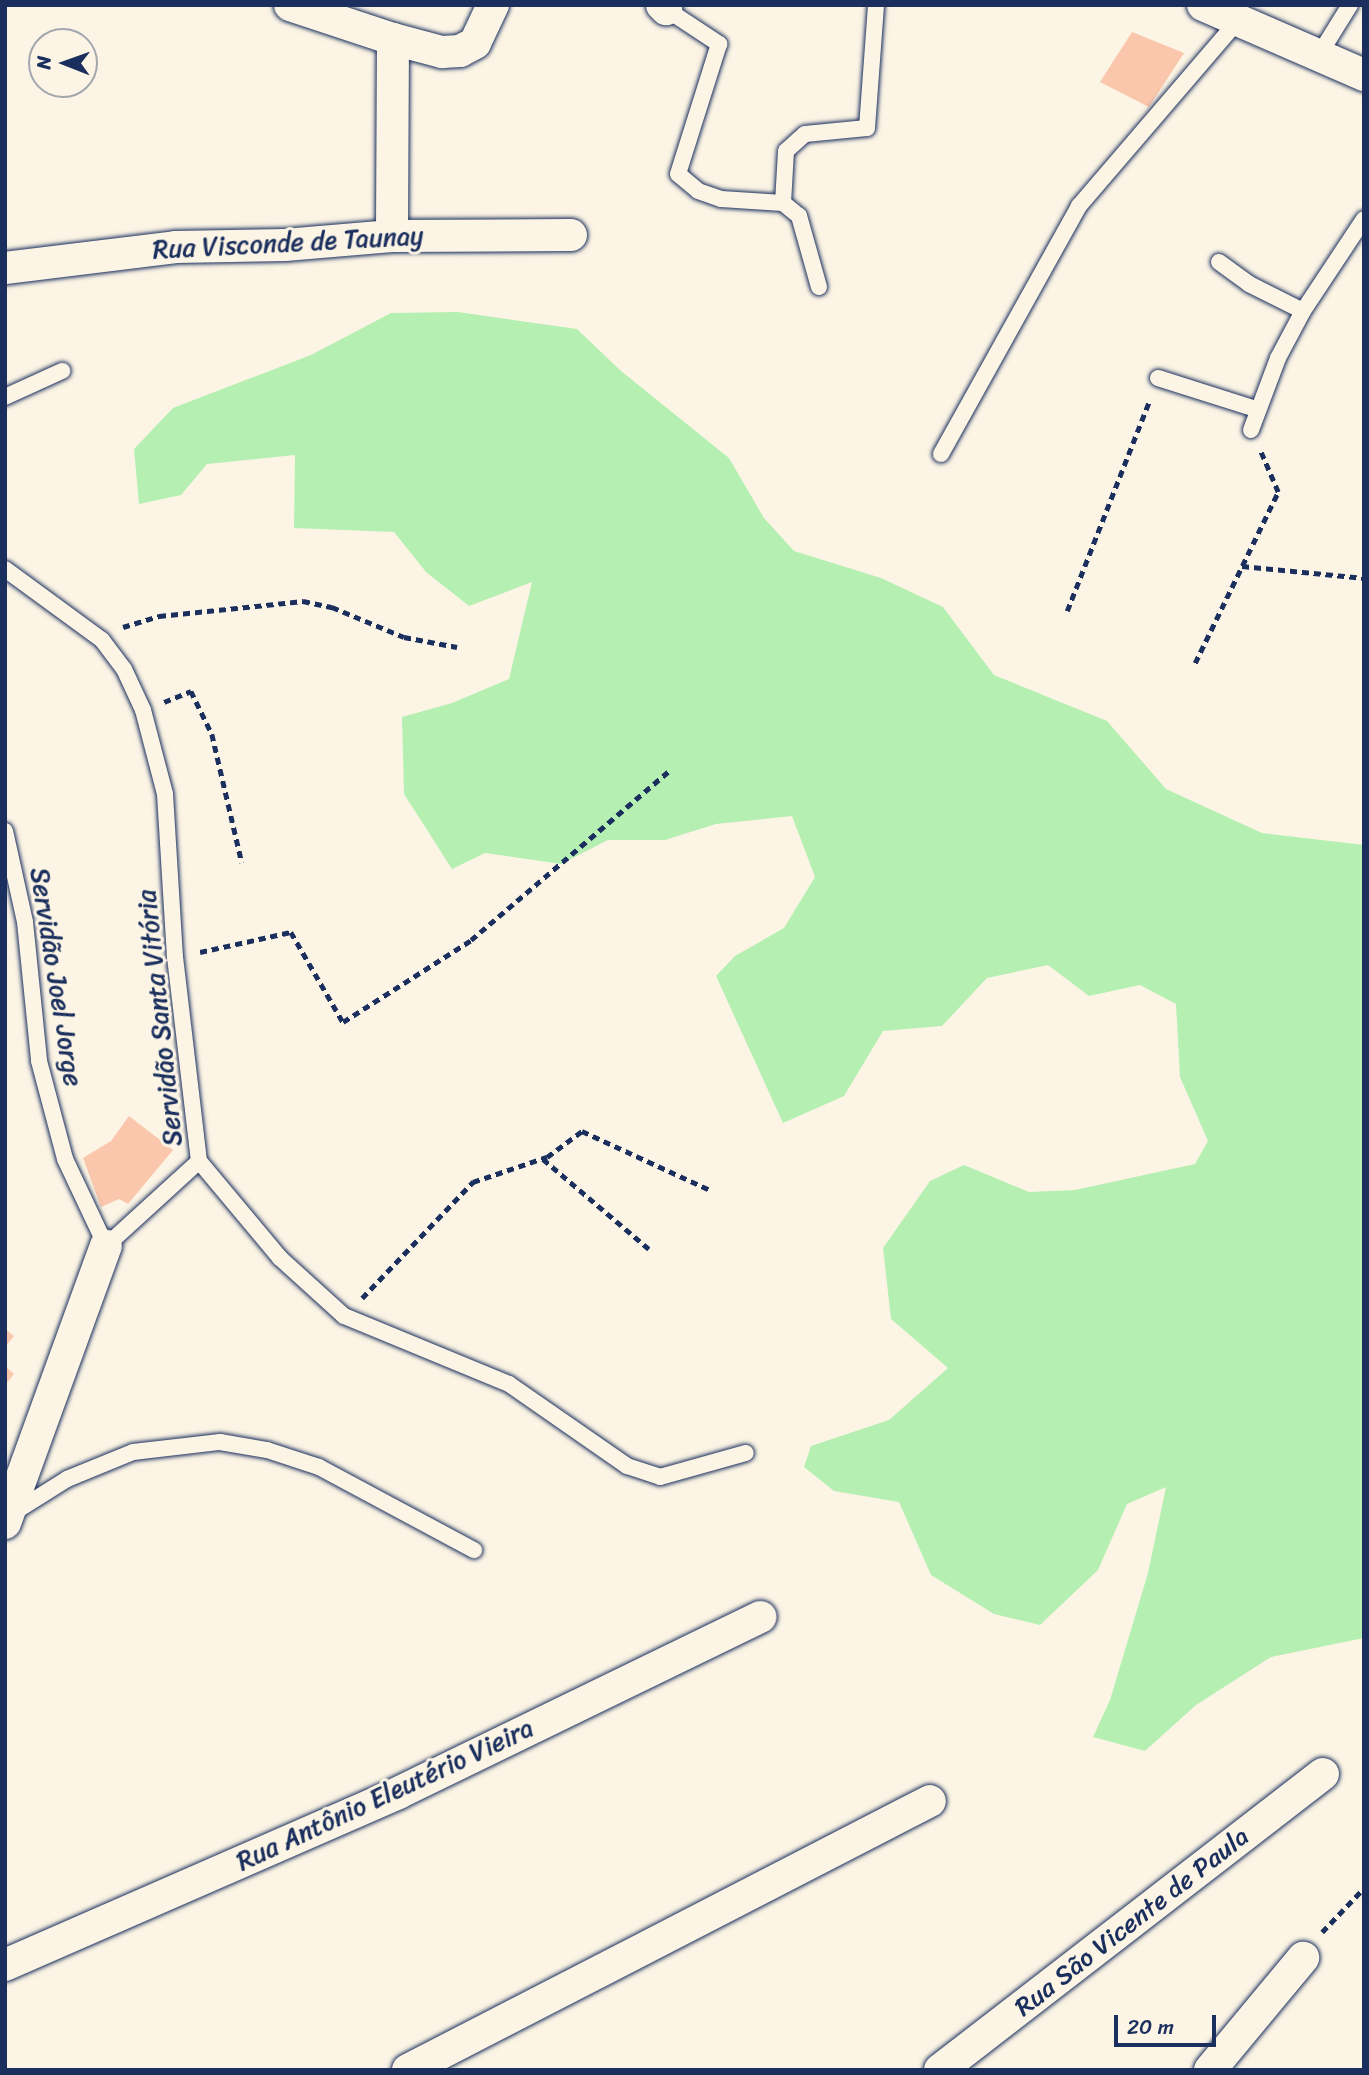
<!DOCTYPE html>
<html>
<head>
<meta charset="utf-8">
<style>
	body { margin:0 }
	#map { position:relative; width:1369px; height:2075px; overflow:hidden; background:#fcf5e5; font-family:Sriracha,sans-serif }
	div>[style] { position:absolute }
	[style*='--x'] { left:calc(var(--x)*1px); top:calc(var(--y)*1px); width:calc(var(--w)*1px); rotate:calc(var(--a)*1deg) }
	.green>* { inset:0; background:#b6efb2 }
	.building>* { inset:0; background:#fac6ac }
	.path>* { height:4.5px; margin-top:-2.25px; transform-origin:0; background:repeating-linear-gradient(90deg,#1b2f5e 0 7px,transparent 0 12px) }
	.roads { filter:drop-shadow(0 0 2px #1b2f5e) drop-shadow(0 0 2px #1b2f5e) }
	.service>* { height:16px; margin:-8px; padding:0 8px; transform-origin:8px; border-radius:8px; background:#fcf5e5 }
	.minor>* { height:32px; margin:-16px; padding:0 16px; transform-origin:16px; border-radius:16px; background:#fcf5e5 }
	span { translate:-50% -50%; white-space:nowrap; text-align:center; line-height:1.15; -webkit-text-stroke:6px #fcf5e5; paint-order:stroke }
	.street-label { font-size:26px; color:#1b2f5e }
	.frame { position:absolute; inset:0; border:7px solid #1b2f5e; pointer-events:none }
	.north { position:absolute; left:28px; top:28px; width:70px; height:70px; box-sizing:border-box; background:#fcf5e5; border:2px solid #a2a6af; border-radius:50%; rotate:271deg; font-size:19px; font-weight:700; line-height:28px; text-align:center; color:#1b2f5e }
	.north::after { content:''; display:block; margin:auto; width:24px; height:32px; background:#1b2f5e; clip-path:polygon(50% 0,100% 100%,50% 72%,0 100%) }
	.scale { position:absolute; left:1114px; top:2015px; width:102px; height:32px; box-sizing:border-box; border:4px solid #1b2f5e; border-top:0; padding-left:9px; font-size:21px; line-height:24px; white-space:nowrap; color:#1b2f5e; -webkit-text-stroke:5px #fcf5e5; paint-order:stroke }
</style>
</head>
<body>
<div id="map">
	<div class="green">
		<i style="clip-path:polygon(458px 312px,577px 329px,621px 371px,729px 458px,764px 518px,794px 551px,881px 578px,943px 607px,994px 675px,1107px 721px,1166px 789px,1262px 833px,1364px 845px,1364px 1638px,1271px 1657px,1196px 1705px,1145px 1751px,1093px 1737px,1110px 1700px,1148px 1573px,1166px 1487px,1127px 1504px,1098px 1570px,1040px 1625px,994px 1614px,931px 1575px,899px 1502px,834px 1491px,804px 1467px,811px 1446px,889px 1420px,948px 1368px,891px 1319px,883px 1248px,930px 1181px,964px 1165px,1029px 1192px,1075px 1190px,1195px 1164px,1208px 1141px,1180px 1077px,1176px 1004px,1140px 985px,1089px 996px,1048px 965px,987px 978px,942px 1026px,883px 1031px,844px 1096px,783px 1123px,716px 976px,735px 956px,784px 928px,815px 877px,792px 816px,716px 824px,665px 840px,608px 840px,561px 864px,485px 853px,452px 869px,404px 794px,402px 717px,452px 703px,509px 679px,532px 582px,469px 606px,426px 572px,394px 532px,294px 528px,295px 455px,207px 464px,181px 495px,139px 504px,134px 449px,173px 408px,311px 355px,391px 313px)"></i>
	</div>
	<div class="building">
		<i style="clip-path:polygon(1132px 32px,1184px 53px,1149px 107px,1100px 82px)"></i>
		<i style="clip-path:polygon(129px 1116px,173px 1150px,128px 1204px,119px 1199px,101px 1207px,83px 1158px,111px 1141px)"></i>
		<i style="clip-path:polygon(5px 1329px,14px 1336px,5px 1347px)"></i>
		<i style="clip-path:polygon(5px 1366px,14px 1374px,5px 1385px)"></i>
	</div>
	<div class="path">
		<i style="--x:1242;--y:566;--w:123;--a:5.6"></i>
		<i style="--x:1067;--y:611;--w:225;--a:-68.6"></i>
		<i style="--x:123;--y:627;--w:38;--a:-17"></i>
		<i style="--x:159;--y:616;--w:145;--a:-5.9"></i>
		<i style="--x:303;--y:601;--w:30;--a:12"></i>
		<i style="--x:332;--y:607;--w:78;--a:22.6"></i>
		<i style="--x:404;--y:637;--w:54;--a:10.7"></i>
		<i style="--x:1195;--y:663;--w:190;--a:-64.1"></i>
		<i style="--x:1278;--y:492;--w:46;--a:-113.2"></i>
		<i style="--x:164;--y:702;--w:29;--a:-22"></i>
		<i style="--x:191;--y:691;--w:48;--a:64"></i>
		<i style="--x:212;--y:734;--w:132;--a:76.9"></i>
		<i style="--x:200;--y:952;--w:93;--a:-12.4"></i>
		<i style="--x:291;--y:932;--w:104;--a:60"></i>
		<i style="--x:343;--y:1022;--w:152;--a:-32.6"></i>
		<i style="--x:471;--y:940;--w:259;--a:-40.5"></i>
		<i style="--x:543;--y:1159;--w:139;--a:40.3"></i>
		<i style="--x:362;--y:1298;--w:161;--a:-46.3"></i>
		<i style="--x:473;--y:1182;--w:78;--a:-18.7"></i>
		<i style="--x:547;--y:1157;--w:44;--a:-36.6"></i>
		<i style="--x:582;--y:1131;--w:141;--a:24.7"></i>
		<i style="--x:1322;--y:1932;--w:61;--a:-46.3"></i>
	</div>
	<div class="roads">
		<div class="service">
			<i style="--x:666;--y:9;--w:64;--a:33.4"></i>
			<i style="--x:719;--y:44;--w:136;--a:107.5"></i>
			<i style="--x:678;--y:174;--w:26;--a:40"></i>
			<i style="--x:698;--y:191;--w:24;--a:19"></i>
			<i style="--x:721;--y:199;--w:62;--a:3.7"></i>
			<i style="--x:1319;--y:55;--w:59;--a:-58.2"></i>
			<i style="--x:1219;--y:262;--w:37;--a:36"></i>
			<i style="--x:1249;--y:284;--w:60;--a:26.6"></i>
			<i style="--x:819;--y:287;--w:74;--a:-105.7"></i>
			<i style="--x:799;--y:216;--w:21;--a:-141"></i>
			<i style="--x:783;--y:203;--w:52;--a:-86.7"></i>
			<i style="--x:786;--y:151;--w:25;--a:-42"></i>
			<i style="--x:805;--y:134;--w:62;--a:-5.5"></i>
			<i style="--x:867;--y:128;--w:123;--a:-85.8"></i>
			<i style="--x:1158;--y:378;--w:103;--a:17.6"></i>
			<i style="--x:5;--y:397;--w:63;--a:-24.5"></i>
			<i style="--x:1251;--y:430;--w:77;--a:-69.4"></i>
			<i style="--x:1278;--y:358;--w:53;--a:-62"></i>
			<i style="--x:1303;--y:311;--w:110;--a:-56.5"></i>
			<i style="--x:941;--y:454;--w:284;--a:-60.9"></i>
			<i style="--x:1079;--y:206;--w:241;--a:-49.4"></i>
			<i style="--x:5;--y:569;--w:120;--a:36.2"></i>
			<i style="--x:102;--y:640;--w:36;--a:53"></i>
			<i style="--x:124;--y:669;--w:45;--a:65.1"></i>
			<i style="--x:143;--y:710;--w:87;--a:75.3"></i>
			<i style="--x:165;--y:794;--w:163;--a:86.5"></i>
			<i style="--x:175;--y:957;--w:205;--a:83.3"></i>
			<i style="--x:199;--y:1161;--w:126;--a:50.1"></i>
			<i style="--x:280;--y:1258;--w:86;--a:42.2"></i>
			<i style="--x:344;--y:1316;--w:178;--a:22.4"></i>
			<i style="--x:509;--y:1384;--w:144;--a:34.8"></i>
			<i style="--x:627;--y:1466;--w:35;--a:18"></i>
			<i style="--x:660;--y:1477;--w:89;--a:-15.6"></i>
			<i style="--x:5;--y:831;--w:93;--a:77.6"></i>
			<i style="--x:25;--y:922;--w:140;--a:84.2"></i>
			<i style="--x:39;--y:1061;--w:101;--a:75.1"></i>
			<i style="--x:65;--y:1159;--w:96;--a:64.8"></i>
			<i style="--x:106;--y:1246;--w:126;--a:-42.4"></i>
			<i style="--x:13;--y:1513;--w:64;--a:-32.2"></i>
			<i style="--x:67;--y:1479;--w:71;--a:-22.2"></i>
			<i style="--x:133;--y:1452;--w:88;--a:-6.6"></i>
			<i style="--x:220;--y:1442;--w:48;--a:9.7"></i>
			<i style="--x:267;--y:1450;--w:55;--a:18.1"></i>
			<i style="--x:319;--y:1467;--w:176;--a:28.2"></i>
		</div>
		<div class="minor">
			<i style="--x:290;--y:5;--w:108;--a:18.3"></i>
			<i style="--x:393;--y:39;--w:197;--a:90.3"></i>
			<i style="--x:662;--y:5;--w:6;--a:45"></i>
			<i style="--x:1203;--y:5;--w:176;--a:23.5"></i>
			<i style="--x:393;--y:39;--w:51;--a:14.9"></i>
			<i style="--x:442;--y:52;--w:18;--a:-3"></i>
			<i style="--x:460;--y:51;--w:17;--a:-28"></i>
			<i style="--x:475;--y:43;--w:42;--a:-64.7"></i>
			<i style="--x:5;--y:268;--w:172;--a:-7"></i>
			<i style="--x:176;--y:247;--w:109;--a:-1.1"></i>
			<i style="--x:285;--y:245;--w:107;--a:-4.8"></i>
			<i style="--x:392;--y:236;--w:179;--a:-0.3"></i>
			<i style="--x:5;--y:1523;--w:295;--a:-70"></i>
			<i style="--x:5;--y:1965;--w:429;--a:-23.6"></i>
			<i style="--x:398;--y:1793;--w:403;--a:-25.9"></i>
			<i style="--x:408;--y:2070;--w:587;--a:-27.26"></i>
			<i style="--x:940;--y:2070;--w:484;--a:-37.7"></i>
			<i style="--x:1210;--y:2070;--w:146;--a:-50.3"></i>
		</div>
	</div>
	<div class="street-label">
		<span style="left:288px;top:243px;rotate:-3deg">Rua Visconde de Taunay</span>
		<span style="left:56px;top:977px;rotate:81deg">Servidão Joel Jorge</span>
		<span style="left:160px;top:1018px;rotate:-96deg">Servidão Santa Vitória</span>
		<span style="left:385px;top:1795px;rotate:-25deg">Rua Antônio Eleutério Vieira</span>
		<span style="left:1132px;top:1922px;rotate:-38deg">Rua São Vicente de Paula</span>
	</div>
	<div class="frame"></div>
	<div class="north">N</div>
	<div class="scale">20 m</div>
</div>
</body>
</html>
